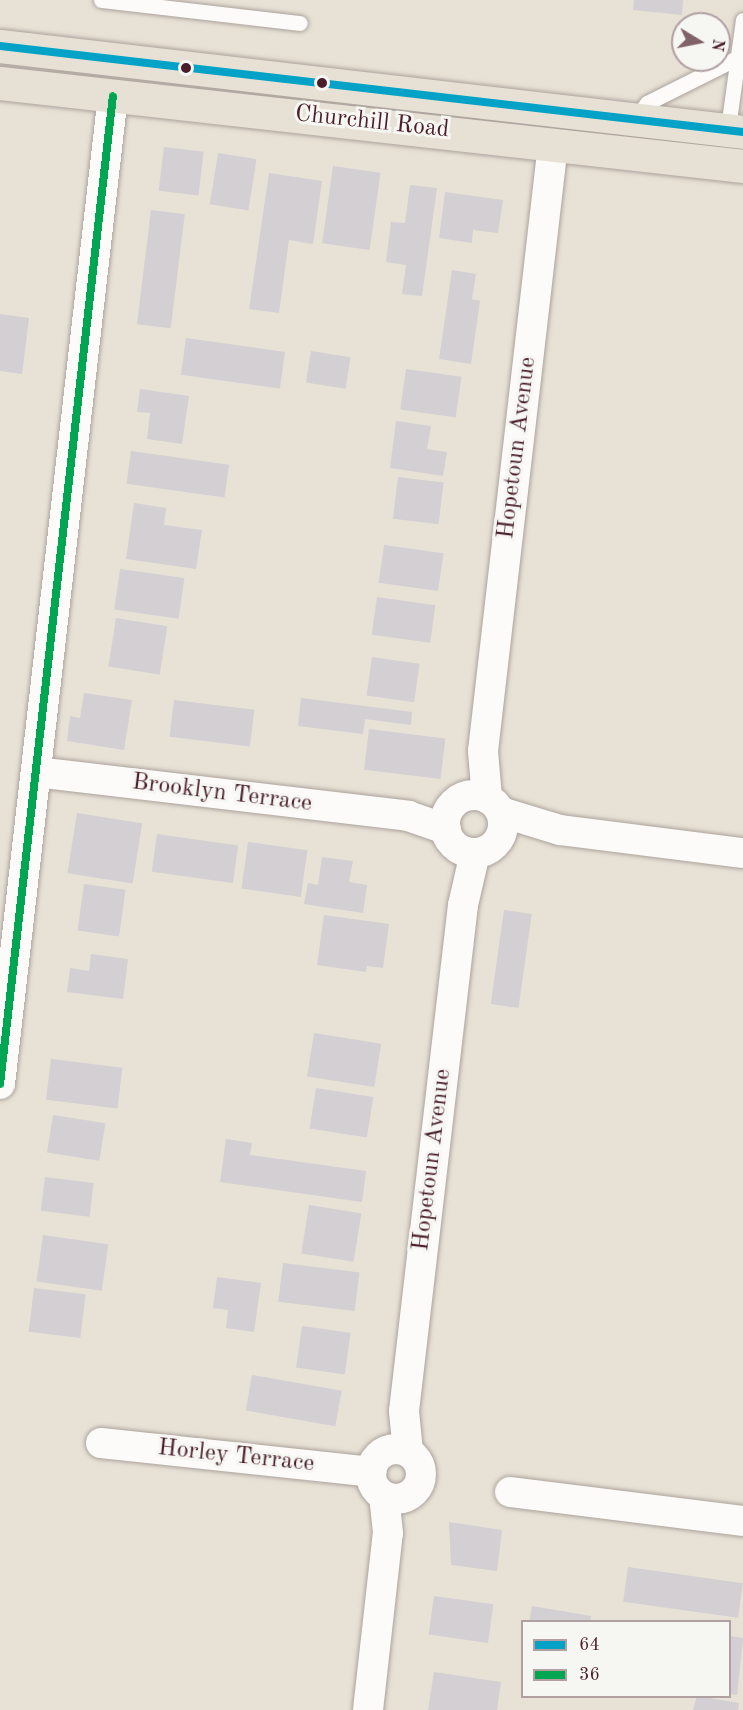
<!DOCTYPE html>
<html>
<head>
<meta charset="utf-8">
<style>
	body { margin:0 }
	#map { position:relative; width:743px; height:1710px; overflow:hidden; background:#e8e2d6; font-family:"Old Standard TT",serif }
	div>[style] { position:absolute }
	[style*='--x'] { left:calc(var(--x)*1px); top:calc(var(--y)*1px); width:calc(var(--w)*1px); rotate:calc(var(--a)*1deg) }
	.building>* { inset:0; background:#d3cfd3; transform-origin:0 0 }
	.roads { filter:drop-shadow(0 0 2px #aca39d) drop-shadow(0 0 2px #aca39d) }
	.lane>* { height:15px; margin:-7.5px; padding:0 7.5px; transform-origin:7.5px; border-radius:7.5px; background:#fcfbf9 }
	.street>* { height:30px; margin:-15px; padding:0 15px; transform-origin:15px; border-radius:15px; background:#fcfbf9 }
	.street>.ring { margin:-15px; padding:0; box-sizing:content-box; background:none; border:30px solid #fcfbf9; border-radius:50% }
	.primary>* { height:33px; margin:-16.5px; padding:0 16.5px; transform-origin:16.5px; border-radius:16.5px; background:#e6e1d4 }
	.bus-1>* { height:8px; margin:-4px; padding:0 4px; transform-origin:4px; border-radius:4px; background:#04a2c6 }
	.bus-2>* { height:8px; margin:-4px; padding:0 4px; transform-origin:4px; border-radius:4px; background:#00a651 }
	.dots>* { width:16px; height:16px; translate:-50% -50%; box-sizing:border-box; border:3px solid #f6f6f2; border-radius:50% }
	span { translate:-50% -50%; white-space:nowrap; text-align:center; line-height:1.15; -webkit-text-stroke:6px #f6f6f2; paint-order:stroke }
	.street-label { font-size:24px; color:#4a1f2b }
	.legend { position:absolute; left:521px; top:1620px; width:210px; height:78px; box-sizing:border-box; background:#f6f6f2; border:2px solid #b1a0a2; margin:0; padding:8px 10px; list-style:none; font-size:18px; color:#4a1f2b }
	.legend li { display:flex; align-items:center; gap:12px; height:30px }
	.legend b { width:30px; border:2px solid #b1a0a2 }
	.north { position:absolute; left:671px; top:12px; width:60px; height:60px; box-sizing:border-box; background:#f6f6f2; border:2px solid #b1a0a2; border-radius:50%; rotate:100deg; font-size:16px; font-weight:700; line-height:24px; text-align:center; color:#4a1f2b }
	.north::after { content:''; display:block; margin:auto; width:21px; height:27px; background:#816367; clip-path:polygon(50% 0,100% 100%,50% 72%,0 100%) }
</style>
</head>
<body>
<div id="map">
	<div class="building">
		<i style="clip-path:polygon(634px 0,683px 0,682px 15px,633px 10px)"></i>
		<i style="left:164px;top:147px;width:40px;height:44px;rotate:7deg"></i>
		<i style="left:218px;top:153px;width:39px;height:52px;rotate:9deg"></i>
		<i style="left:333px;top:166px;width:48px;height:78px;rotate:8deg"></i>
		<i style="clip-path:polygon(269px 173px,322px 181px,313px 244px,289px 240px,279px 313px,249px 309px)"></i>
		<i style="clip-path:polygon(410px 185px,437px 188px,422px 296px,402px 294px,406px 265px,386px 262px,391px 222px,405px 223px)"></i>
		<i style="clip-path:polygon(445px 192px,503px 200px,498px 233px,473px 230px,472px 243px,439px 238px)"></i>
		<i style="left:151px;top:210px;width:34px;height:115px;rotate:7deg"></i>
		<i style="clip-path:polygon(452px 270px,476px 274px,472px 299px,480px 301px,471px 364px,439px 359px)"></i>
		<i style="clip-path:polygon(0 314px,29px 318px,22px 374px,0 371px)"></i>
		<i style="left:186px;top:338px;width:100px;height:37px;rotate:8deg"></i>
		<i style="left:311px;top:351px;width:40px;height:32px;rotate:9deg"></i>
		<i style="left:406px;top:369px;width:56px;height:41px;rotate:8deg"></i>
		<i style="clip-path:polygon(140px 389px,189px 396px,182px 444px,147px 439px,150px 413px,137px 412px)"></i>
		<i style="clip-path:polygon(396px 421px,431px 426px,427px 449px,447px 452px,443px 476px,390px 468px)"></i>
		<i style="left:131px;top:451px;width:99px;height:33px;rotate:8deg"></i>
		<i style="left:398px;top:477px;width:46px;height:42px;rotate:7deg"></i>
		<i style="clip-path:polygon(134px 503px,166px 508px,164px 525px,202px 530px,196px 569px,126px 559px)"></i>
		<i style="left:384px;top:545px;width:60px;height:38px;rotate:8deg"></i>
		<i style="left:120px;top:569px;width:65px;height:41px;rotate:8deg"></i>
		<i style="left:377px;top:597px;width:59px;height:38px;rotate:8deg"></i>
		<i style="left:116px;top:618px;width:52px;height:49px;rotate:9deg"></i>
		<i style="left:372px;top:657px;width:48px;height:39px;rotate:8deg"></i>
		<i style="clip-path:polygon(84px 693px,132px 700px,124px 750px,67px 741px,70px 716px,80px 718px)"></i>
		<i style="clip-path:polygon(301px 698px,412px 712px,411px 725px,365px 719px,363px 734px,298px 726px)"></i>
		<i style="left:174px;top:700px;width:81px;height:37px;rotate:7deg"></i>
		<i style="left:369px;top:729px;width:77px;height:41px;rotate:7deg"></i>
		<i style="left:77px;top:813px;width:66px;height:61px;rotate:9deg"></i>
		<i style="left:157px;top:834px;width:82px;height:38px;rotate:8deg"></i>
		<i style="left:248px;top:842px;width:60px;height:47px;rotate:8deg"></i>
		<i style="clip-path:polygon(322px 857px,353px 861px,349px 882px,367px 885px,363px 913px,304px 904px,308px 883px,318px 885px)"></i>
		<i style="left:84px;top:884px;width:42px;height:47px;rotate:8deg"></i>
		<i style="left:504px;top:910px;width:28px;height:95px;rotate:8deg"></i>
		<i style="clip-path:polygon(324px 915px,389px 924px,383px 968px,367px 966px,366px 972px,317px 965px)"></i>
		<i style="clip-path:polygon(91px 954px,128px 959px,123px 999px,67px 992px,70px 968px,89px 971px)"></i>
		<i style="left:314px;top:1033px;width:68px;height:44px;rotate:9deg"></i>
		<i style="left:51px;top:1059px;width:72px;height:41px;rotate:7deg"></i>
		<i style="left:316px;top:1088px;width:58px;height:41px;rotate:9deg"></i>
		<i style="left:53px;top:1115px;width:53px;height:38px;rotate:9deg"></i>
		<i style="clip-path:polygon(226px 1139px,252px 1143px,250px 1155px,366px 1171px,362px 1202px,220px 1182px)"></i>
		<i style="left:45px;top:1177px;width:49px;height:34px;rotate:7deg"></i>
		<i style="left:309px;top:1205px;width:53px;height:49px;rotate:9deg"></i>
		<i style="left:43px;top:1235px;width:66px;height:47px;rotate:8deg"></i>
		<i style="left:283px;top:1263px;width:77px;height:39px;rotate:7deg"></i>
		<i style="clip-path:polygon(217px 1277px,261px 1283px,254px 1332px,226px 1328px,228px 1310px,213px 1308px)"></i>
		<i style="left:34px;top:1288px;width:52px;height:44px;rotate:7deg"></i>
		<i style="left:302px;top:1326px;width:49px;height:42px;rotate:8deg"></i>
		<i style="left:252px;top:1375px;width:91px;height:36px;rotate:10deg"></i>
		<i style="clip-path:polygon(449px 1522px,502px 1530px,497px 1571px,451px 1565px)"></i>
		<i style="left:628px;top:1567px;width:116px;height:35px;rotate:8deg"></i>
		<i style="left:434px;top:1596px;width:60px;height:39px;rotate:8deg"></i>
		<i style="clip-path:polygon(532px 1606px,591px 1616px,590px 1622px,529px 1622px)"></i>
		<i style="clip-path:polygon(730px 1636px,743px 1638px,737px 1695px,730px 1694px)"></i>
		<i style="clip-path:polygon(434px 1672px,501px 1682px,497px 1710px,428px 1710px)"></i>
		<i style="clip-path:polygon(697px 1696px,739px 1703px,738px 1710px,693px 1710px)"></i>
	</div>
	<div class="roads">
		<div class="lane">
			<i style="--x:101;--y:0;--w:200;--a:6.6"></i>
			<i style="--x:635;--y:119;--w:20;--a:-53"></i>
			<i style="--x:647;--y:103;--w:101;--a:-26.6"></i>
			<i style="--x:727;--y:135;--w:116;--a:-82.1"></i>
		</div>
		<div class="street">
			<i style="--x:36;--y:772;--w:375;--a:6.7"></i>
			<i style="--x:408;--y:816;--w:40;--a:18.9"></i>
			<i class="ring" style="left:445px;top:795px;width:28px;height:28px"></i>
			<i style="--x:487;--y:798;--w:47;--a:-94.9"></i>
			<i style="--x:483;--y:751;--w:611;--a:-83.42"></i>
			<i style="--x:501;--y:812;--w:62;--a:17"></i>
			<i style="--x:560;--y:830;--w:184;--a:7.2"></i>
			<i style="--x:0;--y:1084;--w:994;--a:-83.48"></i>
			<i style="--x:101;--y:1443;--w:272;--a:6.1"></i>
			<i class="ring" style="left:371px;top:1449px;width:20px;height:20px"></i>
			<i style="--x:408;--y:1452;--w:41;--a:-95.6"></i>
			<i style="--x:404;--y:1411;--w:509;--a:-83.35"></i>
			<i style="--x:463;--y:905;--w:53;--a:-77"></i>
			<i style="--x:510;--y:1492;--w:235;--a:7.1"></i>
			<i style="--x:368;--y:1710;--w:178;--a:-83.6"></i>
			<i style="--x:388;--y:1533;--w:36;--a:-96"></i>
		</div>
		<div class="primary">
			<i style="--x:0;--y:46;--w:748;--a:6.6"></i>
			<i style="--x:0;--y:83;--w:748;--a:6.37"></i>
		</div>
	</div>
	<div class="bus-1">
		<i style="--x:0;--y:46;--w:748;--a:6.6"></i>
	</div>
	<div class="bus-2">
		<i style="--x:0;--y:1084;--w:994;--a:-83.48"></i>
	</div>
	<div class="dots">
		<i style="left:186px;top:68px;background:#4a1f2b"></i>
		<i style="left:322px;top:83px;background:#4a1f2b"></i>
	</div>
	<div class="street-label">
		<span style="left:372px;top:123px;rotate:6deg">Churchill Road</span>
		<span style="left:518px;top:448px;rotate:-83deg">Hopetoun Avenue</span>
		<span style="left:222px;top:794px;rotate:7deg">Brooklyn Terrace</span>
		<span style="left:433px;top:1160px;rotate:-83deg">Hopetoun Avenue</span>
		<span style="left:236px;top:1457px;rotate:6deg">Horley Terrace</span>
	</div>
	<ul class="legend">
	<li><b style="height:8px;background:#04a2c6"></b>64</li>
	<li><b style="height:8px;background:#00a651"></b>36</li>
	</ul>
	<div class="north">N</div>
</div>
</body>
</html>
